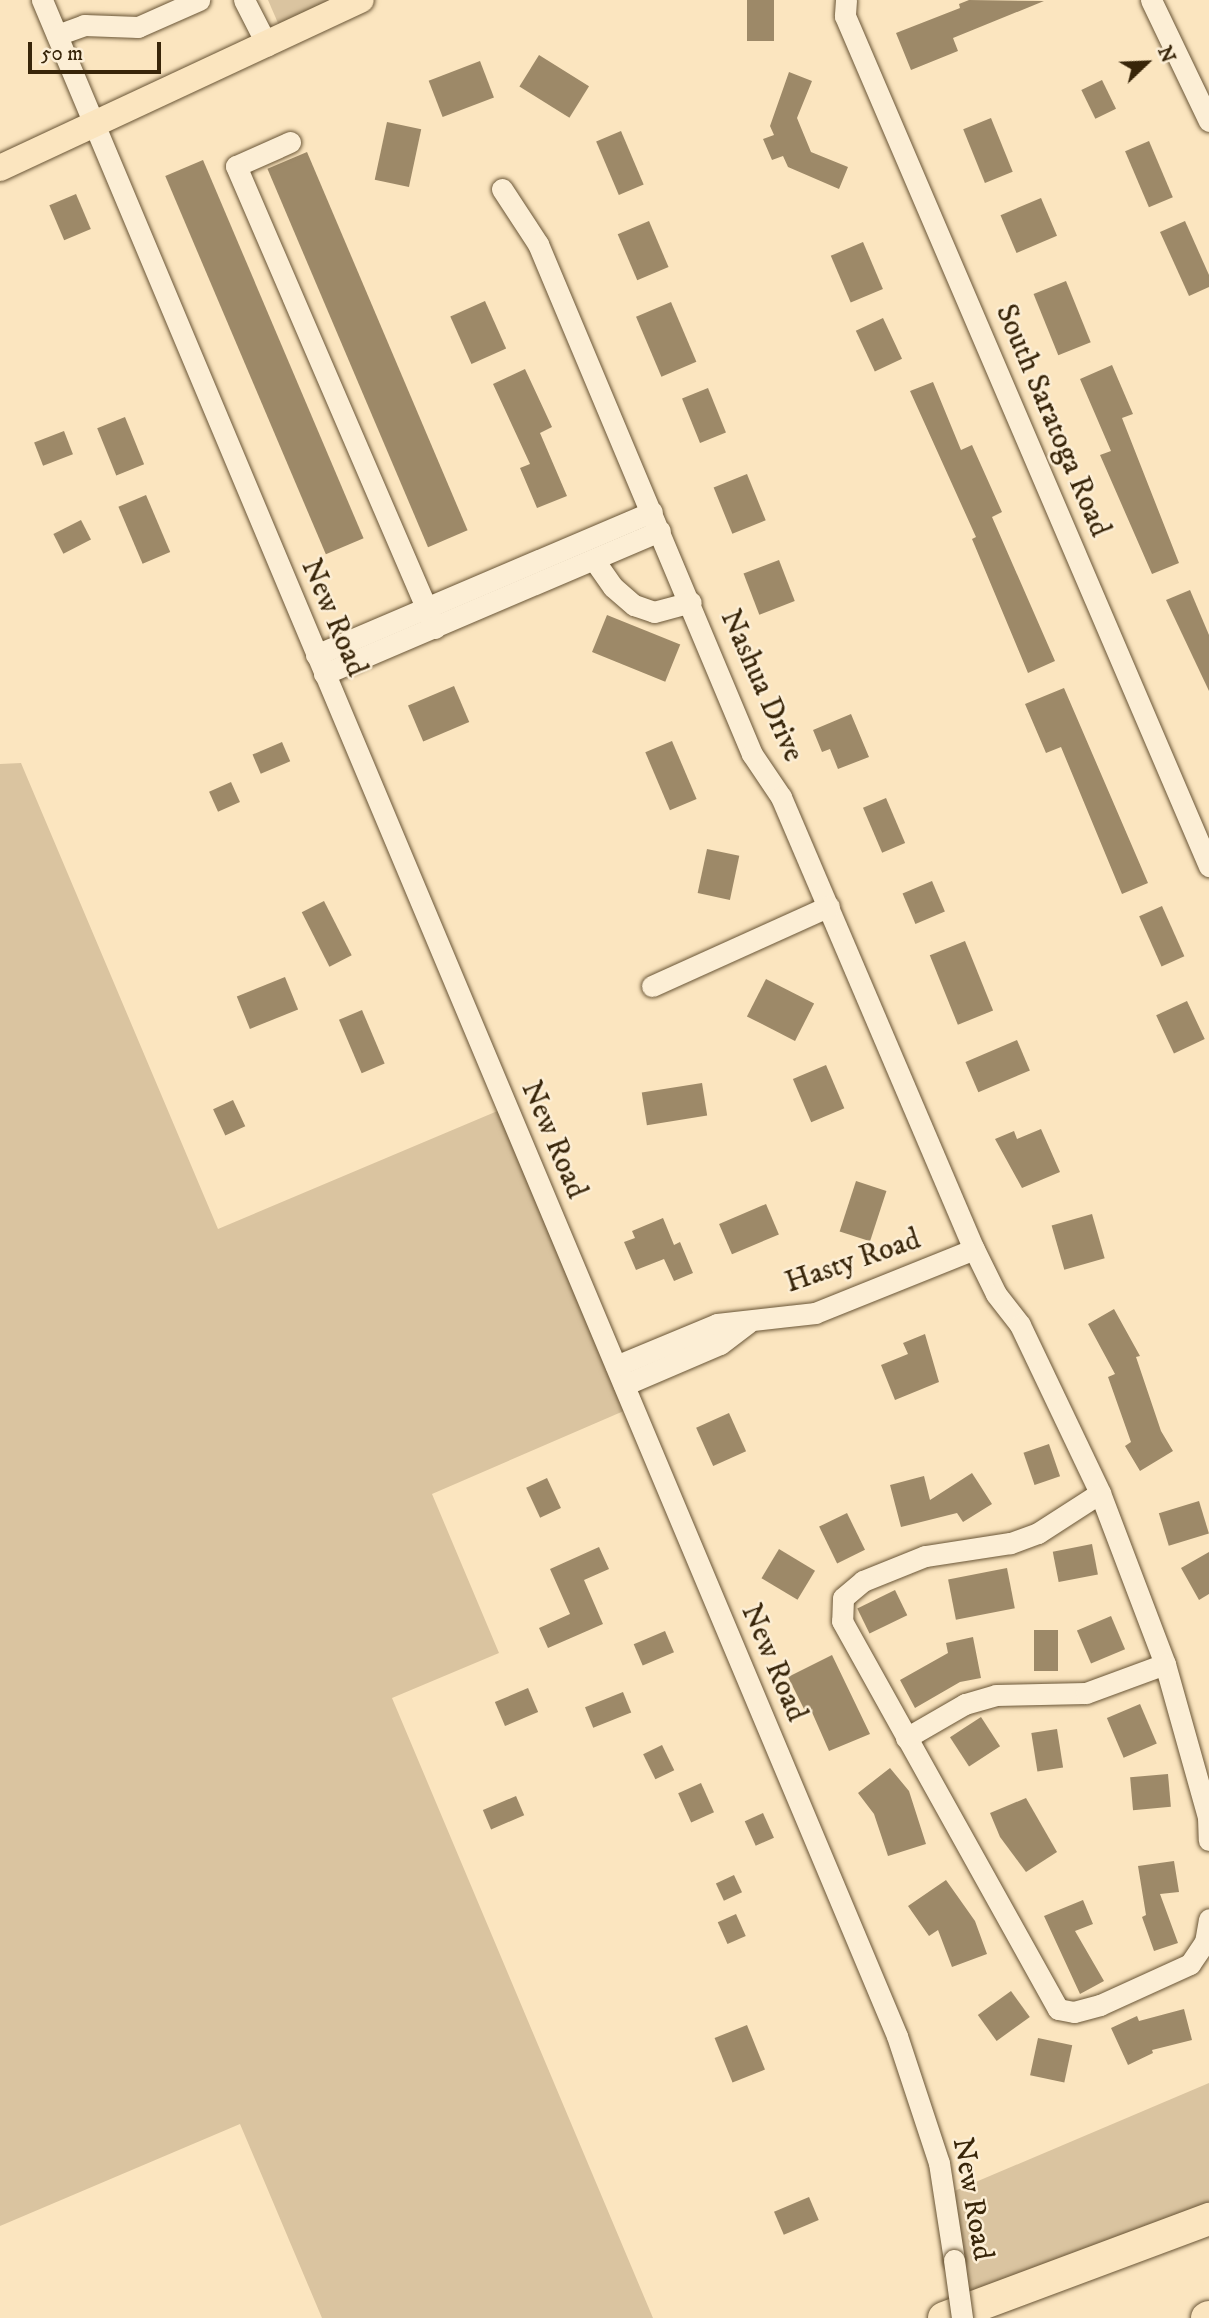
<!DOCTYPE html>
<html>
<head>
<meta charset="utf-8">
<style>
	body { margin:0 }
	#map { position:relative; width:1209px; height:2318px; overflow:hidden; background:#fbe5bf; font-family:"IM FELL DW Pica",serif }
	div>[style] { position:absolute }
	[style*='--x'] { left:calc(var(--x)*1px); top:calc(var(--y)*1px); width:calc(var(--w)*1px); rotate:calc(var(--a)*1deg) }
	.green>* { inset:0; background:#dac4a0 }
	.building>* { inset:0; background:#9d8968; transform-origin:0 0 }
	.roads { filter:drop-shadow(0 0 2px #695536) drop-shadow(0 0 2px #695536) }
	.minor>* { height:21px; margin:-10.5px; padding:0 10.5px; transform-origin:10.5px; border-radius:10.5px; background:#fceed5 }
	.major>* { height:26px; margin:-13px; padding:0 13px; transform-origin:13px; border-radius:13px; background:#fbe5bf }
	.highway>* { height:32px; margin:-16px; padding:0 16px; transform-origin:16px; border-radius:16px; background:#fbe5bf }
	.bridges { filter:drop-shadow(0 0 2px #695536) drop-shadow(0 0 2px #695536) }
	.minor-bridge>* { height:21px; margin:-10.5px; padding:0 10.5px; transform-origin:10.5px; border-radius:10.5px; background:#fceed5 }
	span { translate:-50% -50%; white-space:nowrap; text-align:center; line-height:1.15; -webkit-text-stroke:5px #fceed5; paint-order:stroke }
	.street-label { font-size:30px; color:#382509 }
	.north { position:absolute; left:1111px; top:28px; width:70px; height:70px; -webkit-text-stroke:5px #fceed5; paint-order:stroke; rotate:67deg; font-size:19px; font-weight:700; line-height:28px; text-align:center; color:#382509 }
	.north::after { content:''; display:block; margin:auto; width:24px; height:32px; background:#382509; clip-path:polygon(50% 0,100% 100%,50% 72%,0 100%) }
	.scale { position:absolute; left:28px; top:42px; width:133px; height:32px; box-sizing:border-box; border:4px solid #382509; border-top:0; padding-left:9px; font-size:21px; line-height:24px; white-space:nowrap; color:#382509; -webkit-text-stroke:5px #fceed5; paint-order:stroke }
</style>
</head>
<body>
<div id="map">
	<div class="green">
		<i style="clip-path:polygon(268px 0,361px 0,284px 37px)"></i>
		<i style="clip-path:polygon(21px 763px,218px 1229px,507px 1107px,633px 1407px,432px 1494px,499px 1653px,392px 1698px,653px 2318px,322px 2318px,240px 2124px,0 2226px,0 764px)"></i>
		<i style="clip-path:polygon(1209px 2083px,1209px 2219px,961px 2311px,945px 2195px)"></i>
	</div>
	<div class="building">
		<i style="left:747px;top:0;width:27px;height:41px"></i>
		<i style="clip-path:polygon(969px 0,1044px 1px,953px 38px,958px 51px,911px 70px,896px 33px,960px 8px,959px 4px)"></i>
		<i style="left:539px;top:55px;width:59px;height:37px;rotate:32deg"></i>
		<i style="left:480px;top:61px;width:39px;height:55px;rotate:69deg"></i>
		<i style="clip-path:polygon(789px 72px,812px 81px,797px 118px,811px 152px,848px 167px,839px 189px,788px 167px,783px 156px,772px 160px,763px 139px,774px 135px,770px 126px)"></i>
		<i style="left:1102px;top:80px;width:32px;height:23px;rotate:64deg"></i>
		<i style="left:991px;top:118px;width:58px;height:30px;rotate:68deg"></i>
		<i style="left:387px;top:122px;width:35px;height:59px;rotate:12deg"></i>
		<i style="left:621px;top:131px;width:58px;height:27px;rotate:67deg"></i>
		<i style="left:1149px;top:141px;width:61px;height:26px;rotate:67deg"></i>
		<i style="left:307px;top:152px;width:411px;height:43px;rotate:67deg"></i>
		<i style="left:203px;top:160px;width:411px;height:41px;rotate:67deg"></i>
		<i style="left:76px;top:194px;width:38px;height:29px;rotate:67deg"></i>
		<i style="left:1041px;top:198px;width:41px;height:44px;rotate:67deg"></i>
		<i style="left:649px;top:221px;width:50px;height:34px;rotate:67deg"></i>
		<i style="clip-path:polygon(1185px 221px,1209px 275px,1209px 287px,1189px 296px,1160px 232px)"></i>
		<i style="left:863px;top:242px;width:51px;height:35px;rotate:67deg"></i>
		<i style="left:1066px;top:281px;width:66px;height:35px;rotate:68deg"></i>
		<i style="left:485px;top:301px;width:52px;height:38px;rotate:66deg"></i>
		<i style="left:671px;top:302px;width:65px;height:38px;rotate:67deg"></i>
		<i style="left:883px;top:318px;width:45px;height:30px;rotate:65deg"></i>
		<i style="clip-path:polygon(1112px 365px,1133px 414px,1122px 418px,1179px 563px,1152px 574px,1100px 455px,1111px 451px,1080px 379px)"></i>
		<i style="clip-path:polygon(525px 369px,552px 427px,540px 433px,567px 496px,537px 508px,520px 468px,530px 464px,493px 384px)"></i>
		<i style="clip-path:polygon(933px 382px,961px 450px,972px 445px,1002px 512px,992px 517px,1055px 661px,1028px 673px,972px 539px,976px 537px,910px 391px)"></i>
		<i style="left:708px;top:388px;width:48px;height:28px;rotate:68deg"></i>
		<i style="left:125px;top:417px;width:51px;height:30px;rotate:68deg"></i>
		<i style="left:64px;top:431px;width:25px;height:32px;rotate:69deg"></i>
		<i style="left:747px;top:474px;width:50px;height:36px;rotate:68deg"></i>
		<i style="left:146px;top:495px;width:62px;height:30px;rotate:67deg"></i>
		<i style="left:81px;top:520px;width:22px;height:31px;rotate:63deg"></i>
		<i style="left:779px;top:560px;width:44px;height:38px;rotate:69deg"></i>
		<i style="clip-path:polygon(1190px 590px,1209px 635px,1209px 691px,1166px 600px)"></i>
		<i style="left:607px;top:615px;width:79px;height:40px;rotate:22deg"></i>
		<i style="left:454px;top:686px;width:39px;height:50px;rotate:67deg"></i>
		<i style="clip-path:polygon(1064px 688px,1148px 883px,1122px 894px,1061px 747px,1046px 753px,1025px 704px)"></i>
		<i style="clip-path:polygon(851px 714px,869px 757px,838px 769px,830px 749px,822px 752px,813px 730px)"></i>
		<i style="left:672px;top:741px;width:63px;height:29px;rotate:67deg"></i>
		<i style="left:282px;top:742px;width:21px;height:32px;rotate:67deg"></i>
		<i style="left:231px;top:782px;width:22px;height:24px;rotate:66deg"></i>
		<i style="left:886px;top:798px;width:49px;height:25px;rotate:67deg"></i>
		<i style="left:707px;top:849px;width:33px;height:45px;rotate:12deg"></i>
		<i style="left:932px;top:881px;width:33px;height:32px;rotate:67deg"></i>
		<i style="left:324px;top:901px;width:61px;height:25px;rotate:63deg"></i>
		<i style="left:1162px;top:906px;width:55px;height:25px;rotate:66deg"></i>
		<i style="left:965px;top:941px;width:75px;height:38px;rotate:68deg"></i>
		<i style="left:285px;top:977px;width:35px;height:52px;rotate:68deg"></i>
		<i style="left:766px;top:979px;width:54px;height:42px;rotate:27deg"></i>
		<i style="left:1187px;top:1001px;width:42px;height:34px;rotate:65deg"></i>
		<i style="left:362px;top:1010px;width:58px;height:25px;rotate:67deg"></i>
		<i style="left:1017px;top:1040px;width:33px;height:56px;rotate:67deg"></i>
		<i style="left:826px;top:1065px;width:47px;height:36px;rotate:67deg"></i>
		<i style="left:702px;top:1083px;width:33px;height:61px;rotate:81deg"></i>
		<i style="left:233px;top:1100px;width:29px;height:22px;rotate:65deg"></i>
		<i style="clip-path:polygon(1041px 1129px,1060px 1172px,1022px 1188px,995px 1139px,1014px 1131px,1017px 1139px)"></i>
		<i style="left:856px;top:1181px;width:32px;height:53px;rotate:18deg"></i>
		<i style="left:766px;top:1204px;width:33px;height:51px;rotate:67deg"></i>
		<i style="left:1092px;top:1214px;width:46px;height:42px;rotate:74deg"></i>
		<i style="clip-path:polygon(663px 1218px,674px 1245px,680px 1242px,693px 1273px,674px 1281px,664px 1259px,636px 1270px,624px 1242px,635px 1238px,632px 1231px)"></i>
		<i style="clip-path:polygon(1114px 1309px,1140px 1356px,1136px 1357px,1161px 1431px,1173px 1451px,1140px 1471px,1125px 1446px,1131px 1442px,1108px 1377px,1115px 1374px,1088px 1324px)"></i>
		<i style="clip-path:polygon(925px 1334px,939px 1382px,895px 1400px,881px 1365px,908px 1354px,903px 1343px)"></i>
		<i style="left:729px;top:1413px;width:42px;height:36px;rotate:66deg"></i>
		<i style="left:1049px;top:1444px;width:34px;height:27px;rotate:71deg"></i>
		<i style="clip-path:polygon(972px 1473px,992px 1504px,963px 1522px,957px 1513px,901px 1527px,890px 1485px,924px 1476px,930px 1500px)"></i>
		<i style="left:547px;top:1478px;width:33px;height:23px;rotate:65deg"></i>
		<i style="left:1199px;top:1501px;width:34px;height:42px;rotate:73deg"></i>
		<i style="left:847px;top:1513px;width:41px;height:31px;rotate:64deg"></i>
		<i style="left:1092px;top:1544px;width:31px;height:40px;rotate:79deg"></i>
		<i style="clip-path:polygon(599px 1547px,609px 1569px,584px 1580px,603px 1624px,548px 1648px,539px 1628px,570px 1614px,550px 1569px)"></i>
		<i style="left:779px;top:1549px;width:42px;height:34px;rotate:31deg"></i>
		<i style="clip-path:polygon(1209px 1552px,1209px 1594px,1199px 1600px,1181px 1568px)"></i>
		<i style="left:1007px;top:1568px;width:41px;height:60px;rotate:79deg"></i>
		<i style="left:895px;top:1590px;width:28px;height:42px;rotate:64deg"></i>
		<i style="left:1111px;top:1616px;width:36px;height:37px;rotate:67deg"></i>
		<i style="left:1034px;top:1630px;width:24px;height:41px"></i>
		<i style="left:665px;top:1631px;width:23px;height:34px;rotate:67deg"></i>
		<i style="clip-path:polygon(973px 1637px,981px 1678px,960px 1682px,915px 1708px,900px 1680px,948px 1653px,946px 1643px)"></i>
		<i style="clip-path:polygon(832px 1655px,870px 1734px,829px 1751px,811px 1710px,806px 1713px,788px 1677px)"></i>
		<i style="left:528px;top:1688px;width:26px;height:36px;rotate:67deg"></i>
		<i style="left:623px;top:1692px;width:22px;height:41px;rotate:68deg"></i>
		<i style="left:1140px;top:1704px;width:43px;height:36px;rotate:67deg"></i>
		<i style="left:981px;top:1717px;width:35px;height:37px;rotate:57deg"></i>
		<i style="left:1057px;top:1729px;width:39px;height:26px;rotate:81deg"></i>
		<i style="left:662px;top:1745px;width:28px;height:21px;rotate:64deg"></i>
		<i style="clip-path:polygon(890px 1768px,909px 1791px,926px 1844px,888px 1856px,874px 1814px,858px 1793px)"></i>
		<i style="left:1168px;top:1774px;width:33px;height:38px;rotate:85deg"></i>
		<i style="left:701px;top:1783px;width:32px;height:25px;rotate:66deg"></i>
		<i style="left:516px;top:1796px;width:21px;height:36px;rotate:67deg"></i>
		<i style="clip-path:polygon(1026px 1798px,1057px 1852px,1026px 1872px,1000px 1837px,990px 1813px)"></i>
		<i style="left:763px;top:1813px;width:27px;height:20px;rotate:66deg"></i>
		<i style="clip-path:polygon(1174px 1861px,1179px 1892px,1160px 1894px,1178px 1943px,1154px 1951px,1142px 1917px,1146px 1915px,1138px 1866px)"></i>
		<i style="left:734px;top:1875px;width:19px;height:20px;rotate:65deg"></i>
		<i style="clip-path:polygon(946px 1880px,975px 1921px,987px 1954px,952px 1967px,938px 1930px,929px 1936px,908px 1906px)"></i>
		<i style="clip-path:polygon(1083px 1900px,1093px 1924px,1075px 1931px,1104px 1981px,1080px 1994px,1044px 1916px)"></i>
		<i style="left:736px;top:1914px;width:24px;height:20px;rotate:66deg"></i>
		<i style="left:1011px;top:1991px;width:32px;height:41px;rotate:54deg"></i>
		<i style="clip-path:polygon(1184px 2009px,1192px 2040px,1152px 2050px,1153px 2053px,1128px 2065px,1111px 2028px,1137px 2016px,1139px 2021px)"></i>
		<i style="left:747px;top:2025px;width:48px;height:35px;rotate:68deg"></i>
		<i style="left:1038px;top:2038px;width:35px;height:38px;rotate:12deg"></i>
		<i style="left:809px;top:2197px;width:25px;height:38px;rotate:67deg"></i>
	</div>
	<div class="roads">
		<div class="minor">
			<i style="--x:42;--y:0;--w:2208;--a:67.22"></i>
			<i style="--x:897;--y:2036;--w:134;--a:71.7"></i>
			<i style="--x:939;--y:2163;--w:98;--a:81.2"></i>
			<i style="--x:244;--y:0;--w:51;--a:62.9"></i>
			<i style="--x:846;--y:0;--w:16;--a:94"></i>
			<i style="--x:845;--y:16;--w:925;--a:66.82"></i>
			<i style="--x:1151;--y:0;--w:134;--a:64.4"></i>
			<i style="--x:57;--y:35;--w:29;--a:-20"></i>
			<i style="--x:84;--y:25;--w:54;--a:2.1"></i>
			<i style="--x:138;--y:27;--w:67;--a:-23.9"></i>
			<i style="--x:290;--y:142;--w:59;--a:156"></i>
			<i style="--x:236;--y:166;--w:503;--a:66.7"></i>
			<i style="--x:502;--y:189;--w:66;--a:56.8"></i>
			<i style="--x:538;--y:244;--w:553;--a:67.24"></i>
			<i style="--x:752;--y:754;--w:52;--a:56"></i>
			<i style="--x:781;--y:797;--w:491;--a:66.9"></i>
			<i style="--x:974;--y:1249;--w:50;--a:63.9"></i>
			<i style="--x:996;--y:1294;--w:39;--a:52"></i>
			<i style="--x:1020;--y:1325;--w:186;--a:64.5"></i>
			<i style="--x:1100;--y:1493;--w:183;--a:69.2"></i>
			<i style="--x:1165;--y:1664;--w:159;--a:74.3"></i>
			<i style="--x:1208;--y:1817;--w:23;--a:88"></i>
			<i style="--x:594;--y:560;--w:33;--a:55"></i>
			<i style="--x:613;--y:587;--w:28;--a:41"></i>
			<i style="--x:634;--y:605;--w:21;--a:19"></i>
			<i style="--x:654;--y:612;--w:38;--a:-15"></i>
			<i style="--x:316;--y:655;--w:365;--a:-23.1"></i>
			<i style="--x:324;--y:674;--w:365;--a:-23.1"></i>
			<i style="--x:652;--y:986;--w:194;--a:-24.3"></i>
			<i style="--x:616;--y:1366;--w:109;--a:-22.6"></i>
			<i style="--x:717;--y:1324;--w:99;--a:-6.4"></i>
			<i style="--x:815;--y:1313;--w:171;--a:-21.9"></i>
			<i style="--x:624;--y:1385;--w:104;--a:-23.1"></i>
			<i style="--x:720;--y:1344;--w:35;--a:-37"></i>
			<i style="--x:1100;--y:1493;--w:74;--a:147.2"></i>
			<i style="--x:1038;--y:1533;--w:30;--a:160"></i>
			<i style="--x:1010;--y:1543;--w:86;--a:171.3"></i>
			<i style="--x:925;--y:1556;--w:67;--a:158"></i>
			<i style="--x:863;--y:1581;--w:26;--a:140"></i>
			<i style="--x:843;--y:1598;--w:23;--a:92"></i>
			<i style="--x:842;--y:1621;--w:444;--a:60.9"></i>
			<i style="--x:1058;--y:2009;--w:16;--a:11"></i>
			<i style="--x:1074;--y:2012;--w:27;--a:-15"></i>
			<i style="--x:1100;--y:2005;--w:99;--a:-24.5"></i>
			<i style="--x:1190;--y:1964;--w:27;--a:-56"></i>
			<i style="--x:1205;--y:1942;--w:23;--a:-80"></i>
			<i style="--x:906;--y:1738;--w:68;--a:-30"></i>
			<i style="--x:965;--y:1704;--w:32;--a:-16"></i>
			<i style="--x:996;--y:1695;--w:90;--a:-1.3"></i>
			<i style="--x:1086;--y:1693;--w:84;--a:-20.2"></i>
		</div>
		<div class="major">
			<i style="--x:0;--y:168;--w:398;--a:-25"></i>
		</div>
		<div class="highway">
			<i style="--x:944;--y:2318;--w:283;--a:-20.5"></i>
			<i style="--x:1207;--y:2318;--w:2;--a:-27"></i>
		</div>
	</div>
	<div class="bridges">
		<div class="minor-bridge">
			<i style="--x:954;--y:2260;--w:59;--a:82.1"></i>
		</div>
	</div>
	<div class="street-label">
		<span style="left:1052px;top:421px;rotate:67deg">South Saratoga Road</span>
		<span style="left:333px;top:618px;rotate:67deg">New Road</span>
		<span style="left:761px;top:686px;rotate:66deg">Nashua Drive</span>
		<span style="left:553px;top:1140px;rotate:67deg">New Road</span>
		<span style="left:853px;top:1262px;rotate:-19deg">Hasty Road</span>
		<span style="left:773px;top:1663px;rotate:67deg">New Road</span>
		<span style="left:972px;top:2199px;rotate:80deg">New Road</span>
	</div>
	<div class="north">N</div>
	<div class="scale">50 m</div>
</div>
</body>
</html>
